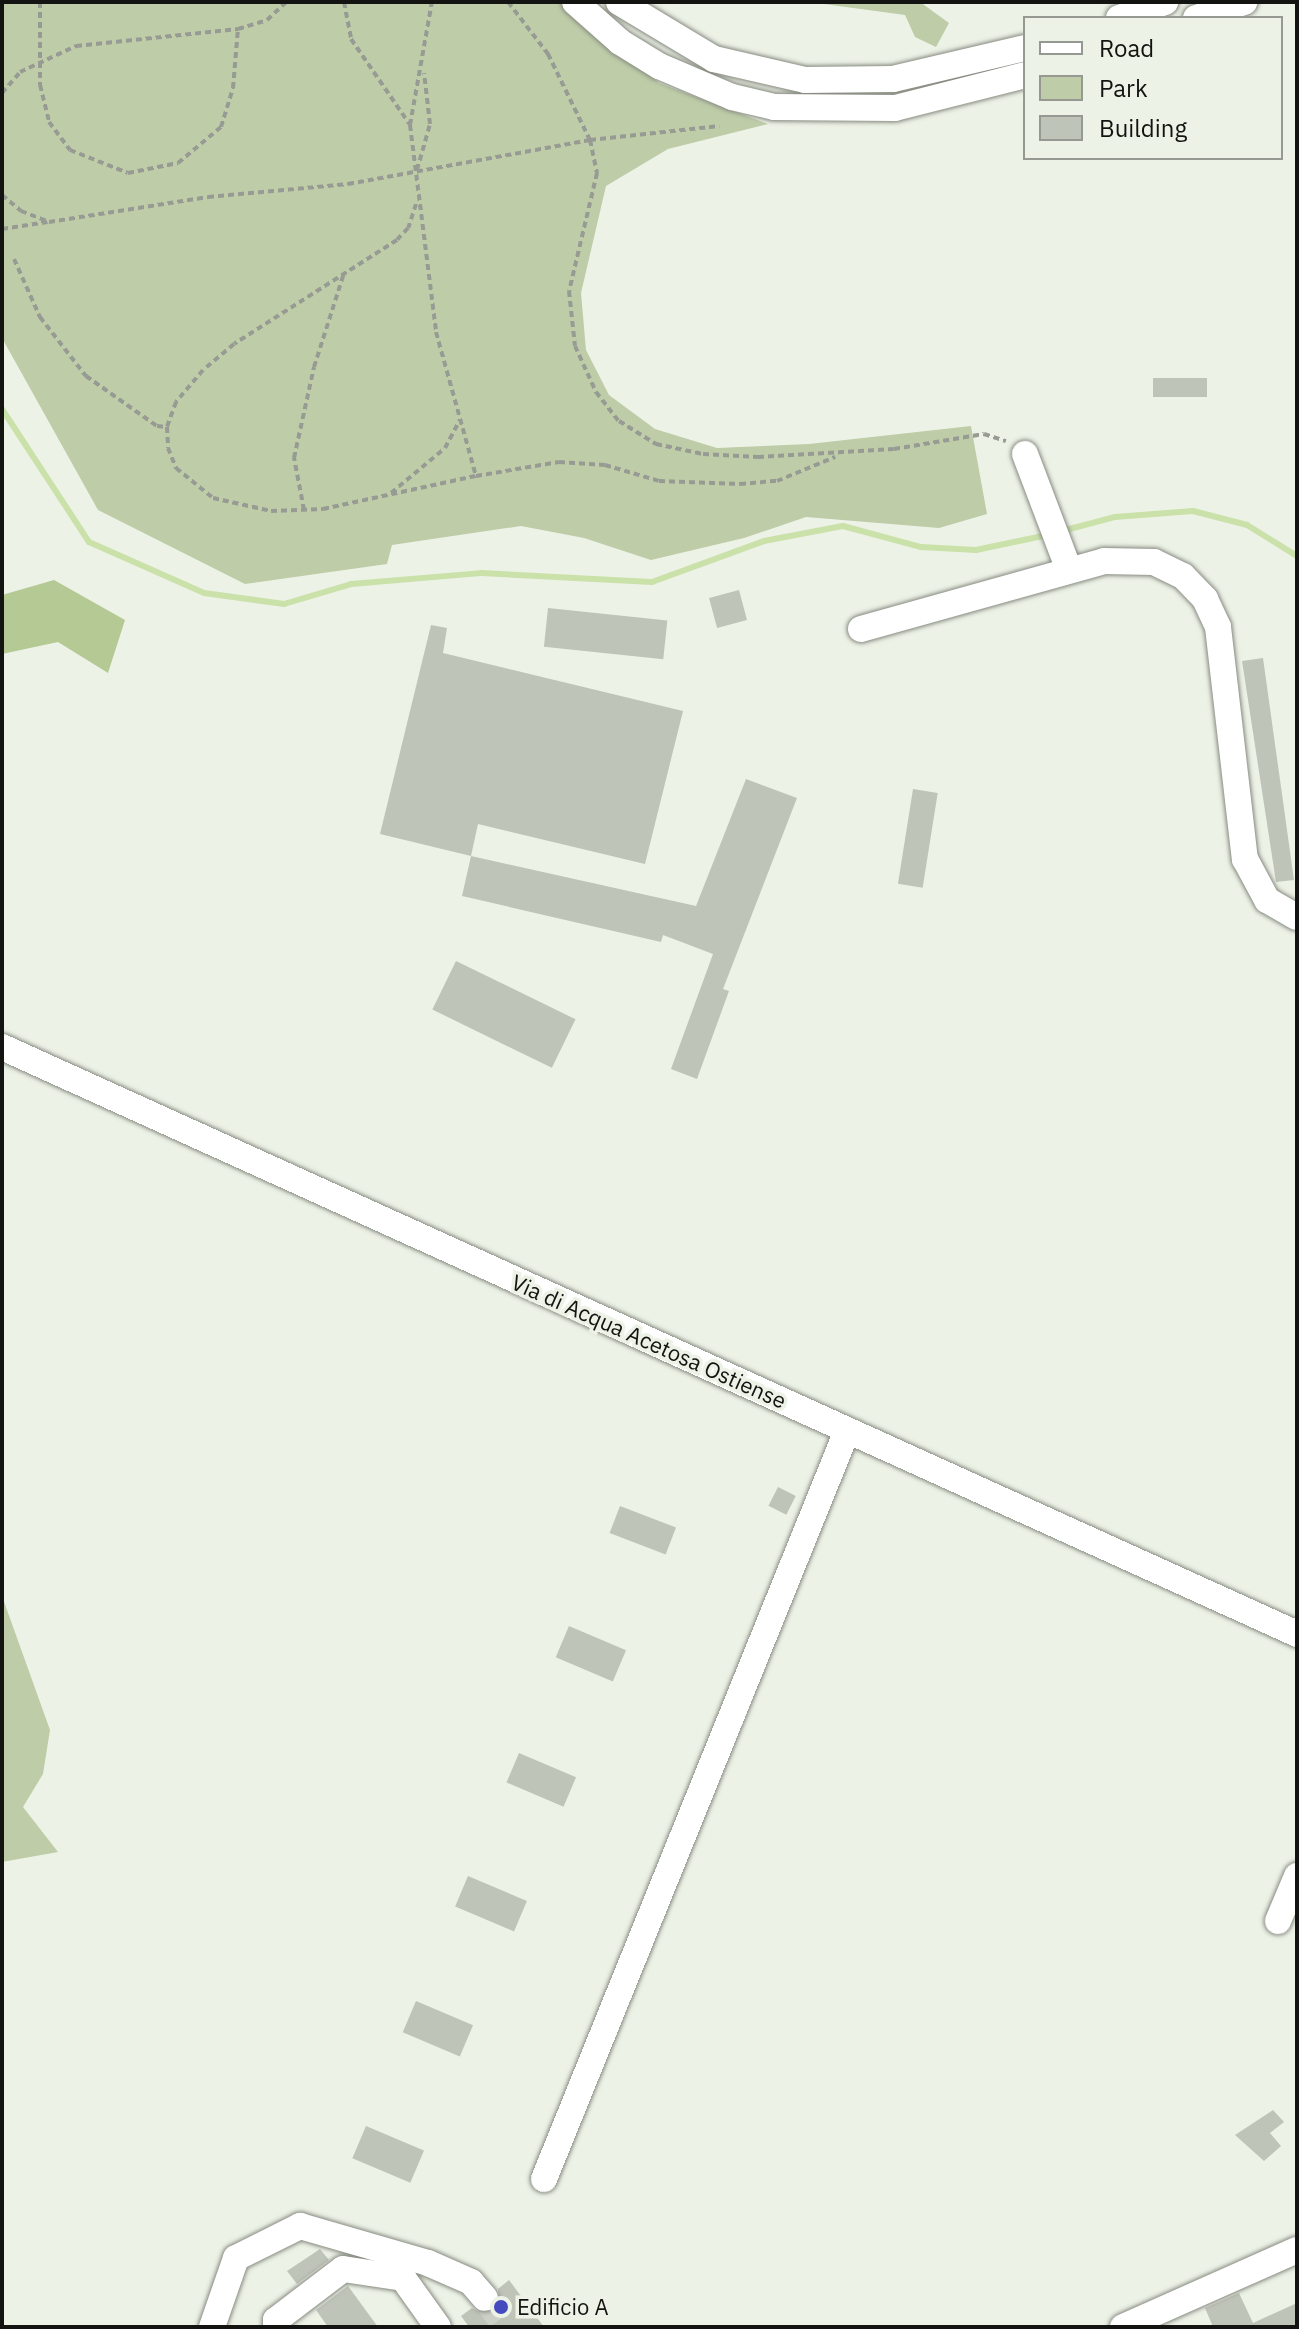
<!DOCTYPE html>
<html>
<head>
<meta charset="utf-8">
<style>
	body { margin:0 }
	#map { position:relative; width:1299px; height:2329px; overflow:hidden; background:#edf2e7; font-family:"IBM Plex Sans",sans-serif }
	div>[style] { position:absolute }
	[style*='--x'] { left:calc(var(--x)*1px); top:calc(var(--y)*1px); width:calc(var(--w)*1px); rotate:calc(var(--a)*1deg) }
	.green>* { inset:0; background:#becca8 }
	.forest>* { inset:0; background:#b4c993 }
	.stream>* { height:6px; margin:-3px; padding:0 3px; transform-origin:3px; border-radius:3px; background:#cbe1aa }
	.building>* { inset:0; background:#bfc4b9; transform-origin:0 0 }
	.minor-tunnel>* { height:26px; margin-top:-13px; transform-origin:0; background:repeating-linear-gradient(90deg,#ccd1c7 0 26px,transparent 0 39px) }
	.path>* { height:4px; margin-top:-2px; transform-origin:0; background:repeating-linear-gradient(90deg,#979b93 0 6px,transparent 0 10px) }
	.roads { filter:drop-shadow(0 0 2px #878b81) drop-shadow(0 0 2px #878b81) }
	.minor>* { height:26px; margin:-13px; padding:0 13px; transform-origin:13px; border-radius:13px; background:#fff }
	.dots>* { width:22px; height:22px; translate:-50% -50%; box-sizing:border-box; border:4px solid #edf2e7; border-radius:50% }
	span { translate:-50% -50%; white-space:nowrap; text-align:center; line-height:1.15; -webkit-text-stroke:7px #edf2e7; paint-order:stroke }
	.street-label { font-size:22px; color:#131411 }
	.poi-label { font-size:22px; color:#131411 }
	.left { translate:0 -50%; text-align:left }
	.frame { position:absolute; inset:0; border:4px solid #131411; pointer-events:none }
	.legend { position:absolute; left:1023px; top:16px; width:260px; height:144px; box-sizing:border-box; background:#edf2e7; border:2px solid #969991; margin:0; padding:10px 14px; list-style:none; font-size:24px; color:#131411 }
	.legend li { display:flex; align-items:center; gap:16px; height:40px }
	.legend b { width:40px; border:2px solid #969991 }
</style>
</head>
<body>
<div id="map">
	<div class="green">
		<i style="clip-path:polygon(2px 2px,567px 2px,659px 83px,768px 124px,668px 149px,606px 186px,581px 293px,586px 350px,609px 395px,655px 429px,717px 448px,809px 444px,971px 426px,987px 514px,939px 528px,806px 517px,744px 538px,651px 560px,584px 538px,521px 526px,392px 545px,387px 564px,245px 584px,98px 510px,2px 338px)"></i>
		<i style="clip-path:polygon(809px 2px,920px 2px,949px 23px,936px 47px,915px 37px,905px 15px)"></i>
		<i style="clip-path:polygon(2px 1596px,50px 1730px,43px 1774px,23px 1807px,58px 1852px,2px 1862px)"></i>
	</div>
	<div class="forest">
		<i style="clip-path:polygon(54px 580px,125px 620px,108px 673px,58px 642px,2px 654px,2px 595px)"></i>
	</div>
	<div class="stream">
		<i style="--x:2;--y:409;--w:159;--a:56.8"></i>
		<i style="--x:89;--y:542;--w:126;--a:23.9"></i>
		<i style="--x:204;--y:593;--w:81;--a:7.8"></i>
		<i style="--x:284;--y:604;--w:70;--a:-16.6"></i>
		<i style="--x:351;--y:584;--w:130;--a:-4.8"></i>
		<i style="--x:481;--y:573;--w:171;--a:3"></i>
		<i style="--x:652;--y:582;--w:119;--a:-20.1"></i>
		<i style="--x:764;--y:541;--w:80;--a:-10.8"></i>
		<i style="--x:843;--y:526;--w:81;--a:15.1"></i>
		<i style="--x:921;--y:547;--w:55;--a:3.1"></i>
		<i style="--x:976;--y:550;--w:73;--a:-11.9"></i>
		<i style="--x:1062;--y:531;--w:55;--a:-14.8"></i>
		<i style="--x:1115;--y:517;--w:78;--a:-4.4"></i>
		<i style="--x:1193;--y:511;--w:56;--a:14.5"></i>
		<i style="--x:1247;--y:525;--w:59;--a:31.8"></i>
	</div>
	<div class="building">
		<i style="left:1153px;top:378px;width:54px;height:19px"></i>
		<i style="left:739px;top:590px;width:31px;height:31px;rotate:75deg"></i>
		<i style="left:548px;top:608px;width:120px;height:39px;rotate:6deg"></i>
		<i style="clip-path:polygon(431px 625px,447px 628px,443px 653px,683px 711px,645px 864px,478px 824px,471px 856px,380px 834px)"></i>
		<i style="clip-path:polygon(1263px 658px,1294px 880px,1276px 882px,1242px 661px)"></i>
		<i style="clip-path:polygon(746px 779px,797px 798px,723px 989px,729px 991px,697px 1079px,671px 1069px,713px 954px,663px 935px,661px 942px,462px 896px,471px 856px,696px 906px)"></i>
		<i style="left:913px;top:789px;width:25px;height:96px;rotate:9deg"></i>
		<i style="left:456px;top:961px;width:133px;height:54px;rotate:26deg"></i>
		<i style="left:778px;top:1487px;width:20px;height:21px;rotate:27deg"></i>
		<i style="left:620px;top:1506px;width:60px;height:29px;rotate:21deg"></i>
		<i style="left:569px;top:1626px;width:62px;height:34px;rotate:23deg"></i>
		<i style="left:519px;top:1753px;width:62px;height:32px;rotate:23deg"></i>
		<i style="left:468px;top:1876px;width:64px;height:33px;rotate:23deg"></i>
		<i style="left:416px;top:2001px;width:62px;height:34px;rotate:23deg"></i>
		<i style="clip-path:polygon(1273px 2110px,1284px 2122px,1270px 2133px,1281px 2146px,1264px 2161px,1235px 2135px)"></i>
		<i style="left:366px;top:2126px;width:63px;height:35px;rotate:23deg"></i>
		<i style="clip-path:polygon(320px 2249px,329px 2260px,297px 2284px,287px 2271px)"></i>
		<i style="clip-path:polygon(509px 2280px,544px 2327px,469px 2327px,461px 2316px,472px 2308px,481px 2313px,495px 2310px,500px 2302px,498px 2289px)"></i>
		<i style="clip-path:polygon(348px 2286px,378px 2327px,328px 2327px,316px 2310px)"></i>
		<i style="clip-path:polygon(1239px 2293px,1253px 2323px,1297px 2303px,1297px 2327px,1213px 2327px,1205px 2308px)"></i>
	</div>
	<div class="minor-tunnel">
		<i style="--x:485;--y:2298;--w:36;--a:54"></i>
	</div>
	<div class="path">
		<i style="--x:40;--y:2;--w:83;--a:90"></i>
		<i style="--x:40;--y:85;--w:38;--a:76"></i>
		<i style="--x:49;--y:122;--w:35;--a:53"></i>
		<i style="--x:70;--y:150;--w:62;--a:21.6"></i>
		<i style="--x:128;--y:173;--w:51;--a:-11.3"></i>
		<i style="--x:178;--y:163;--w:56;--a:-39.9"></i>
		<i style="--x:221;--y:127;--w:41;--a:-72.9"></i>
		<i style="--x:233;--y:88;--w:59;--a:-85.2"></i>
		<i style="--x:344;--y:2;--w:38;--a:79"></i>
		<i style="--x:351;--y:39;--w:104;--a:55.5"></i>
		<i style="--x:410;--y:125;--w:209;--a:82.8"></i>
		<i style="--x:436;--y:332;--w:149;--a:74.5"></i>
		<i style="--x:476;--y:476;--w:84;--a:-9.6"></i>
		<i style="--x:559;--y:462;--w:46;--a:3.7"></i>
		<i style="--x:605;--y:465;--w:56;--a:16.5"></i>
		<i style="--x:659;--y:481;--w:81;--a:2.1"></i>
		<i style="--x:740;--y:484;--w:37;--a:-5"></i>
		<i style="--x:777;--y:481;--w:63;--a:-22.5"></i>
		<i style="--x:508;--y:2;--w:66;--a:52.4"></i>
		<i style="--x:548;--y:54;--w:96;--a:64"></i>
		<i style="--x:590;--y:140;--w:34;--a:78"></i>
		<i style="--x:597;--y:173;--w:121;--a:103.3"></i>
		<i style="--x:569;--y:291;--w:55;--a:83.8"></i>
		<i style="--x:575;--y:346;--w:51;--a:65.5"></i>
		<i style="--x:596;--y:392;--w:37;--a:52"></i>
		<i style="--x:619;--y:421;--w:44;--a:31.9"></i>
		<i style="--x:656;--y:444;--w:48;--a:12"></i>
		<i style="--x:703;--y:454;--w:55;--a:3.1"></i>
		<i style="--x:758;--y:457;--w:136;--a:-3.4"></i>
		<i style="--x:894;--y:449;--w:91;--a:-9.5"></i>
		<i style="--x:984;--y:434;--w:23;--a:18"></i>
		<i style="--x:2;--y:93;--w:28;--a:-49"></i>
		<i style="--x:20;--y:72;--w:62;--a:-24.9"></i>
		<i style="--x:76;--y:46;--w:163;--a:-6"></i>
		<i style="--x:238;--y:29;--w:30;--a:-17"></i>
		<i style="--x:267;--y:20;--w:26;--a:-43"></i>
		<i style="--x:410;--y:125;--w:125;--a:-79.9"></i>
		<i style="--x:417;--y:170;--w:48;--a:-74.2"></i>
		<i style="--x:430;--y:124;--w:51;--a:-96.7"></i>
		<i style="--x:2;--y:195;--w:25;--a:40"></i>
		<i style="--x:21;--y:211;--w:30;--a:21"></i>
		<i style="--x:49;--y:222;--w:161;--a:-8.9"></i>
		<i style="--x:208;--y:197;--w:141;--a:-5.3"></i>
		<i style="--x:348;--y:184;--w:246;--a:-10.3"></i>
		<i style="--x:590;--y:140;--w:130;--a:-6.2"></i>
		<i style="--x:416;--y:204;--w:25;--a:108"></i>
		<i style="--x:408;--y:228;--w:16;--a:133"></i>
		<i style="--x:397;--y:240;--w:193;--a:147.5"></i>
		<i style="--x:234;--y:344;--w:40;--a:140"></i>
		<i style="--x:203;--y:370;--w:42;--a:130.2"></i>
		<i style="--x:176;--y:402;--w:27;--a:110"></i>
		<i style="--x:167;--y:427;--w:21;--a:87"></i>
		<i style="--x:168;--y:448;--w:22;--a:68"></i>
		<i style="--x:176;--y:468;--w:48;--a:39"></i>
		<i style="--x:213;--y:498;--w:59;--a:12.6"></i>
		<i style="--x:271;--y:511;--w:52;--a:-2.2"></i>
		<i style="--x:323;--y:509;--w:157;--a:-12.2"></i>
		<i style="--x:2;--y:229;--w:46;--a:-8.8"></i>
		<i style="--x:14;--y:259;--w:64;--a:65.9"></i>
		<i style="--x:40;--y:317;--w:75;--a:52.1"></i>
		<i style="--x:86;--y:376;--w:87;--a:35.2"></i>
		<i style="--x:157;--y:426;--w:10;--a:6"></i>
		<i style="--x:391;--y:493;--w:70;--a:-39.8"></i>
		<i style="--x:445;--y:448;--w:32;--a:-62"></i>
		<i style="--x:304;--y:510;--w:53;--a:-100.9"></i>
		<i style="--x:294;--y:458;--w:93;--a:-77.6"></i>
		<i style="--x:314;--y:367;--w:96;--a:-72.3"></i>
	</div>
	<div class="roads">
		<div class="minor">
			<i style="--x:575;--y:2;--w:60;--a:41.6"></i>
			<i style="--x:620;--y:42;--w:46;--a:31.6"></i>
			<i style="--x:659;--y:66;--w:79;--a:23"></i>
			<i style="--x:732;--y:97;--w:43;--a:13.4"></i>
			<i style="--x:774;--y:107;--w:121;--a:0.5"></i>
			<i style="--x:895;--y:108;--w:134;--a:-14.2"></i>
			<i style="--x:619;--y:2;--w:111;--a:31"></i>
			<i style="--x:714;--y:59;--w:93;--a:13"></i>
			<i style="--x:805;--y:80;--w:88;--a:-0.7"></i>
			<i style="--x:893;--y:79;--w:136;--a:-13.2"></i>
			<i style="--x:1119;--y:18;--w:49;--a:-19.2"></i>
			<i style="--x:1196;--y:18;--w:51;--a:-18.4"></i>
			<i style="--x:1025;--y:454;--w:121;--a:69.2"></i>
			<i style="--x:861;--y:629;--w:252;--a:-15.6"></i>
			<i style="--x:1104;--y:561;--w:50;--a:1.1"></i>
			<i style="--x:1154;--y:562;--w:32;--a:26"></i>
			<i style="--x:1183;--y:576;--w:32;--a:46"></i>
			<i style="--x:1205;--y:599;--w:31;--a:65"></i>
			<i style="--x:1218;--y:627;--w:234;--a:83.4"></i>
			<i style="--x:1245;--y:859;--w:47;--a:61.8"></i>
			<i style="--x:1267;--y:900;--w:34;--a:30"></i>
			<i style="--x:2;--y:1047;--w:1422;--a:24.38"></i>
			<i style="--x:1278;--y:1921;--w:49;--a:-67.1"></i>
			<i style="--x:544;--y:2179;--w:807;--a:-67.95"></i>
			<i style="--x:212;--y:2327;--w:73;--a:-70.8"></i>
			<i style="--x:236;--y:2258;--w:72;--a:-26.6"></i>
			<i style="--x:300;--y:2226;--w:133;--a:16.1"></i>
			<i style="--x:428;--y:2263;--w:47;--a:23.8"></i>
			<i style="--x:471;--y:2282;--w:21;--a:49"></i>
			<i style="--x:276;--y:2327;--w:7;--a:-90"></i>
			<i style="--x:276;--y:2320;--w:84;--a:-37.3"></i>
			<i style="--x:343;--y:2269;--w:61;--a:8.5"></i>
			<i style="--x:403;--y:2278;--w:60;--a:54.5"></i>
			<i style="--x:1123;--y:2327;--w:190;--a:-23.9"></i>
		</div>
	</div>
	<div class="dots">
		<i style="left:501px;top:2307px;background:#454abf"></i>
	</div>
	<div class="street-label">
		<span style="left:649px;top:1341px;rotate:24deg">Via di Acqua Acetosa Ostiense</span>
	</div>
	<div class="poi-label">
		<span class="left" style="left:517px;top:2307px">Edificio A</span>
	</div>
	<div class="frame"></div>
	<ul class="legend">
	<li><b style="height:10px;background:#fff"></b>Road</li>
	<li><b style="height:22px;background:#becca8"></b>Park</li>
	<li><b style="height:22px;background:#bfc4b9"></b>Building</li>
	</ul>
</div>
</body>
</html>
